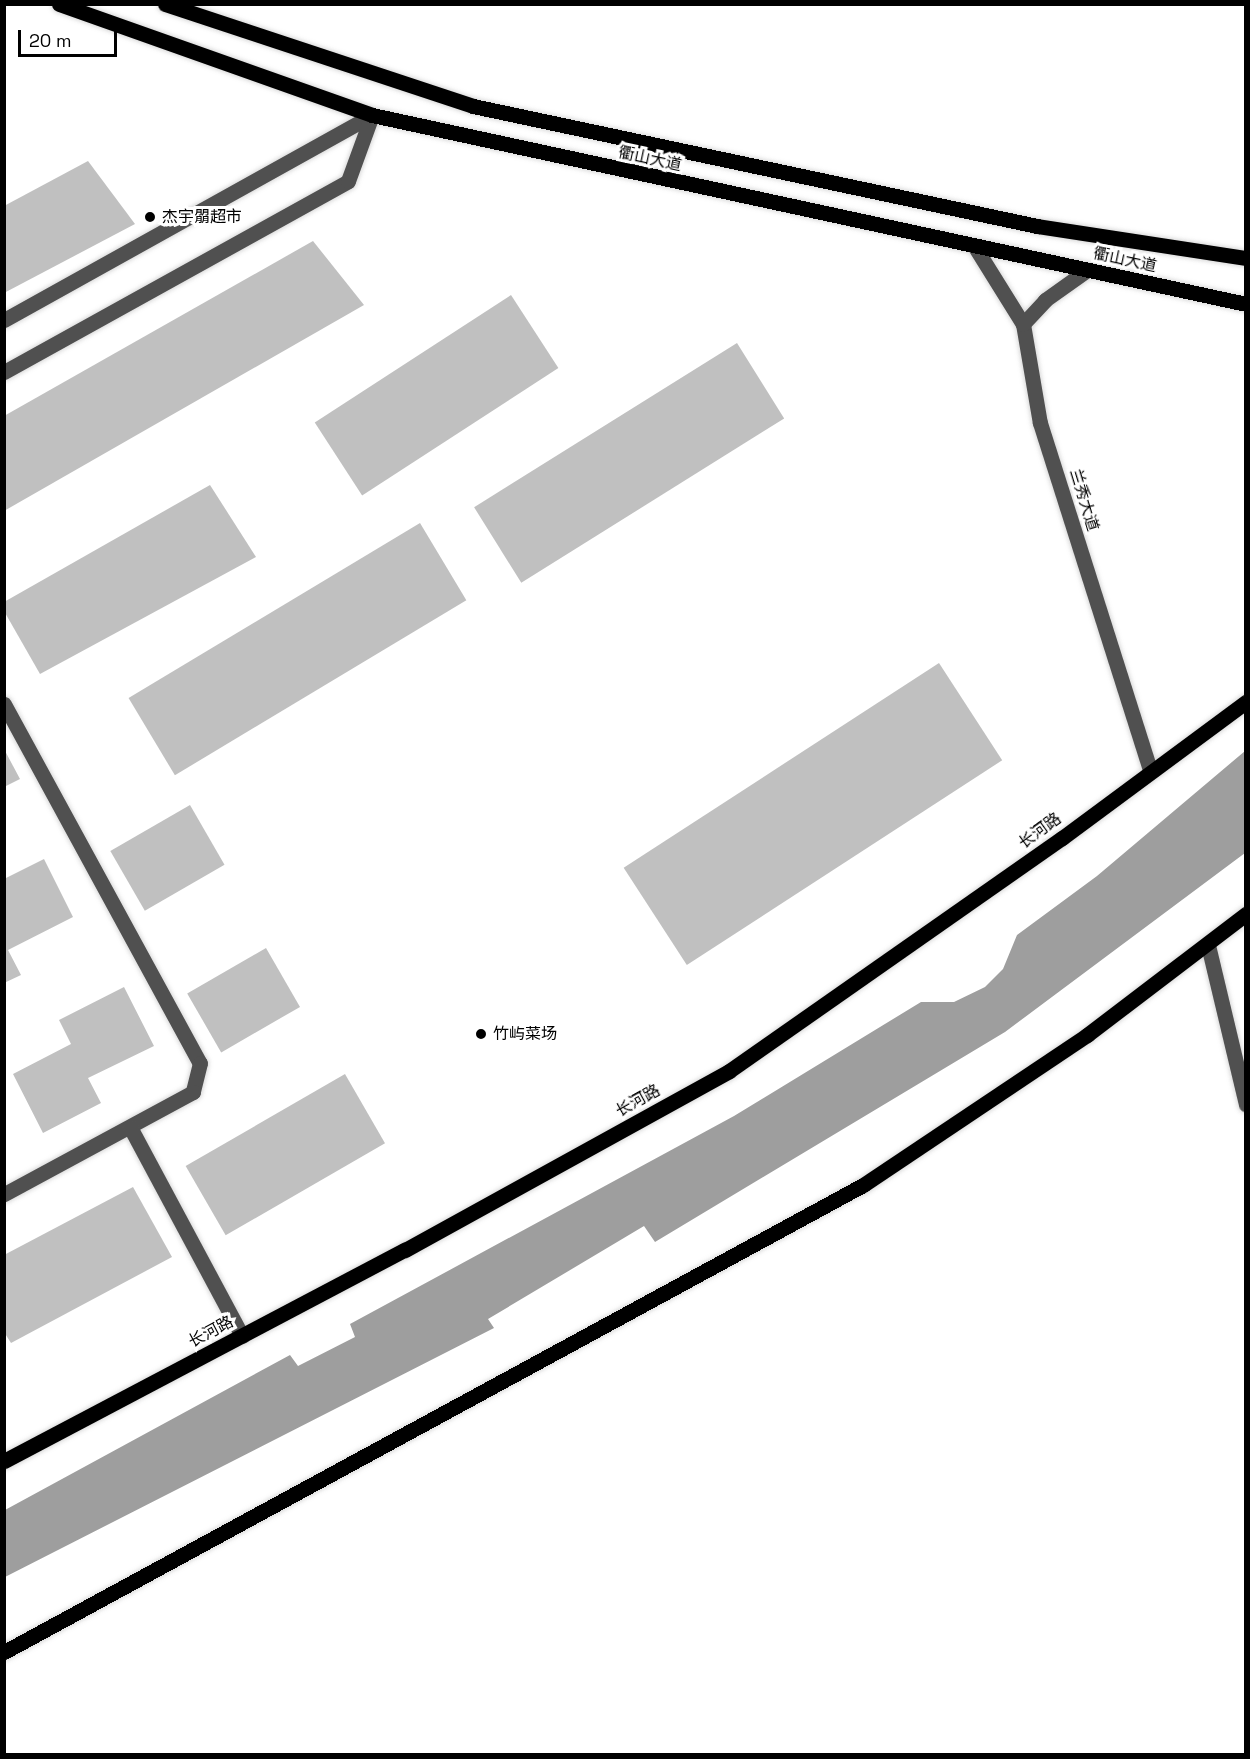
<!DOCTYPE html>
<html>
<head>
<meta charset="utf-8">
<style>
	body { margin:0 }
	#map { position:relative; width:1250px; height:1759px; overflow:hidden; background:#fff; font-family:"Space Grotesk","Noto Sans SC",sans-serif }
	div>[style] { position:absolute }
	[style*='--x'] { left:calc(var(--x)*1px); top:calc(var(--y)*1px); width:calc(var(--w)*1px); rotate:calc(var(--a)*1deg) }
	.water>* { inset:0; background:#9e9e9e }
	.building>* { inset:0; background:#c0c0c0; transform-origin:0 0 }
	.roads { filter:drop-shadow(0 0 2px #dbdbdb) drop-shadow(0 0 2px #dbdbdb) }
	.minor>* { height:15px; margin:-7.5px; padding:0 7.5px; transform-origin:7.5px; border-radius:7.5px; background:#505050 }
	.major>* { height:15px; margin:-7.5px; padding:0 7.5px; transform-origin:7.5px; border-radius:7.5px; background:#000 }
	.dots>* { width:16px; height:16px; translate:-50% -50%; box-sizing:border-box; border:3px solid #fff; border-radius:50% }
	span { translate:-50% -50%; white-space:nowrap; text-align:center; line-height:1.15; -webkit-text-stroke:6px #fff; paint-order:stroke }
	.street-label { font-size:16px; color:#000 }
	.poi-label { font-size:16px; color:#000 }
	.left { translate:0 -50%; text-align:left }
	.frame { position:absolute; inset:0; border:6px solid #000; pointer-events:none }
	.scale { position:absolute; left:18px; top:30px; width:99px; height:27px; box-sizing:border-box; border:3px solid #000; border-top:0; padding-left:8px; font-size:18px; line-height:21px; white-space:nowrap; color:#000; -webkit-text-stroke:4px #fff; paint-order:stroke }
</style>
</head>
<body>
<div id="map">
	<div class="water">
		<i style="clip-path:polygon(1245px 751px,1245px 853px,1005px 1032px,655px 1242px,644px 1226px,488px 1319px,494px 1328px,5px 1577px,5px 1510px,290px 1355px,298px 1366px,355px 1337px,350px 1324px,734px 1116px,921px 1002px,954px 1002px,985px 987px,1003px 969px,1017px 935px,1097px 876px)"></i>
	</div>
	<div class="building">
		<i style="clip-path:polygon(88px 161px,135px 224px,4px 293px,4px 206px)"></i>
		<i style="clip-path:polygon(313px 241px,364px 305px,4px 511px,4px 416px)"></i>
		<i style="left:511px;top:295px;width:87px;height:234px;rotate:57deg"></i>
		<i style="left:737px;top:343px;width:89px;height:310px;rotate:58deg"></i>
		<i style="clip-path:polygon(210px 485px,256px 557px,40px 674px,4px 611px,4px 602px)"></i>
		<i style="left:420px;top:523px;width:90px;height:340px;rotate:59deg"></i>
		<i style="left:939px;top:663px;width:116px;height:376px;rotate:57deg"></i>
		<i style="clip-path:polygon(4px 749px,20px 779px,4px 787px)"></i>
		<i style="left:190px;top:805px;width:69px;height:92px;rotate:60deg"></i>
		<i style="clip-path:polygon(44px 859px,73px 917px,8px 950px,21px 975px,4px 983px,4px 879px)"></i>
		<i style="left:266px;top:948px;width:68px;height:91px;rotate:60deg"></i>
		<i style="clip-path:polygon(124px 987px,154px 1046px,88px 1078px,101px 1103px,43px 1133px,13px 1074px,71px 1044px,59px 1020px)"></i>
		<i style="left:345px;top:1074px;width:80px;height:184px;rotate:60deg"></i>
		<i style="clip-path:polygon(133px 1187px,172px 1257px,11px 1343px,4px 1332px,4px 1255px)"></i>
	</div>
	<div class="roads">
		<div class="minor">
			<i style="--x:975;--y:247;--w:91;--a:58.1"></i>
			<i style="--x:1023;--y:324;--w:100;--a:80.3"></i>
			<i style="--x:1040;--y:423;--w:364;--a:72.4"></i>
			<i style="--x:4;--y:320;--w:421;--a:-29.1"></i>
			<i style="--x:1023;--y:324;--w:33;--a:-47"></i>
			<i style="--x:1045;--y:300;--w:52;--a:-35.5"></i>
			<i style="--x:4;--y:372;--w:393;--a:-29"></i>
			<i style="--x:348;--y:181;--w:70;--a:-70"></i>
			<i style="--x:4;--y:704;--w:409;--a:61.4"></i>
			<i style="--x:200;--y:1063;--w:30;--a:104"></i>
			<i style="--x:193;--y:1092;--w:215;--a:151.6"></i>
			<i style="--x:1208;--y:945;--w:164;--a:76.6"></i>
			<i style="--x:130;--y:1127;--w:237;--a:61.8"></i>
		</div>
		<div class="major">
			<i style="--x:59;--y:4;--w:332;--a:19.5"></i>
			<i style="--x:372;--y:115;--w:894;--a:12.2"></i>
			<i style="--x:165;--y:4;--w:324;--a:18.3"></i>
			<i style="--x:473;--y:106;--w:577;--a:12.01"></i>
			<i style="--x:1037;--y:226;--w:211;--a:8.7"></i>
			<i style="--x:4;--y:1461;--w:453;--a:-27.8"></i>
			<i style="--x:405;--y:1250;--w:370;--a:-28.9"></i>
			<i style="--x:729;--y:1071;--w:406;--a:-35"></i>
			<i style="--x:1062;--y:838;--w:229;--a:-36.5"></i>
			<i style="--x:4;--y:1652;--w:978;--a:-28.53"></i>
			<i style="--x:863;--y:1185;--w:270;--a:-33.8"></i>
			<i style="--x:1087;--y:1035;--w:200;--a:-37.3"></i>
		</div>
	</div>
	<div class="dots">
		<i style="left:150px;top:217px;background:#000"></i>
		<i style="left:481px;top:1034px;background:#000"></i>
	</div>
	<div class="street-label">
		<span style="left:650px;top:159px;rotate:12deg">衢山大道</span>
		<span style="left:1125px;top:260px;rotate:12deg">衢山大道</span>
		<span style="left:1084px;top:500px;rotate:73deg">兰秀大道</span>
		<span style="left:1040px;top:831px;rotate:-36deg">长河路</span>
		<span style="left:638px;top:1101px;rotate:-29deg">长河路</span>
		<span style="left:211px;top:1332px;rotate:-28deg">长河路</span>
	</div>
	<div class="poi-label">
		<span class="left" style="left:162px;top:217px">杰宇朤超市</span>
		<span class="left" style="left:493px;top:1034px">竹屿菜场</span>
	</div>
	<div class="frame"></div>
	<div class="scale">20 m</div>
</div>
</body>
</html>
